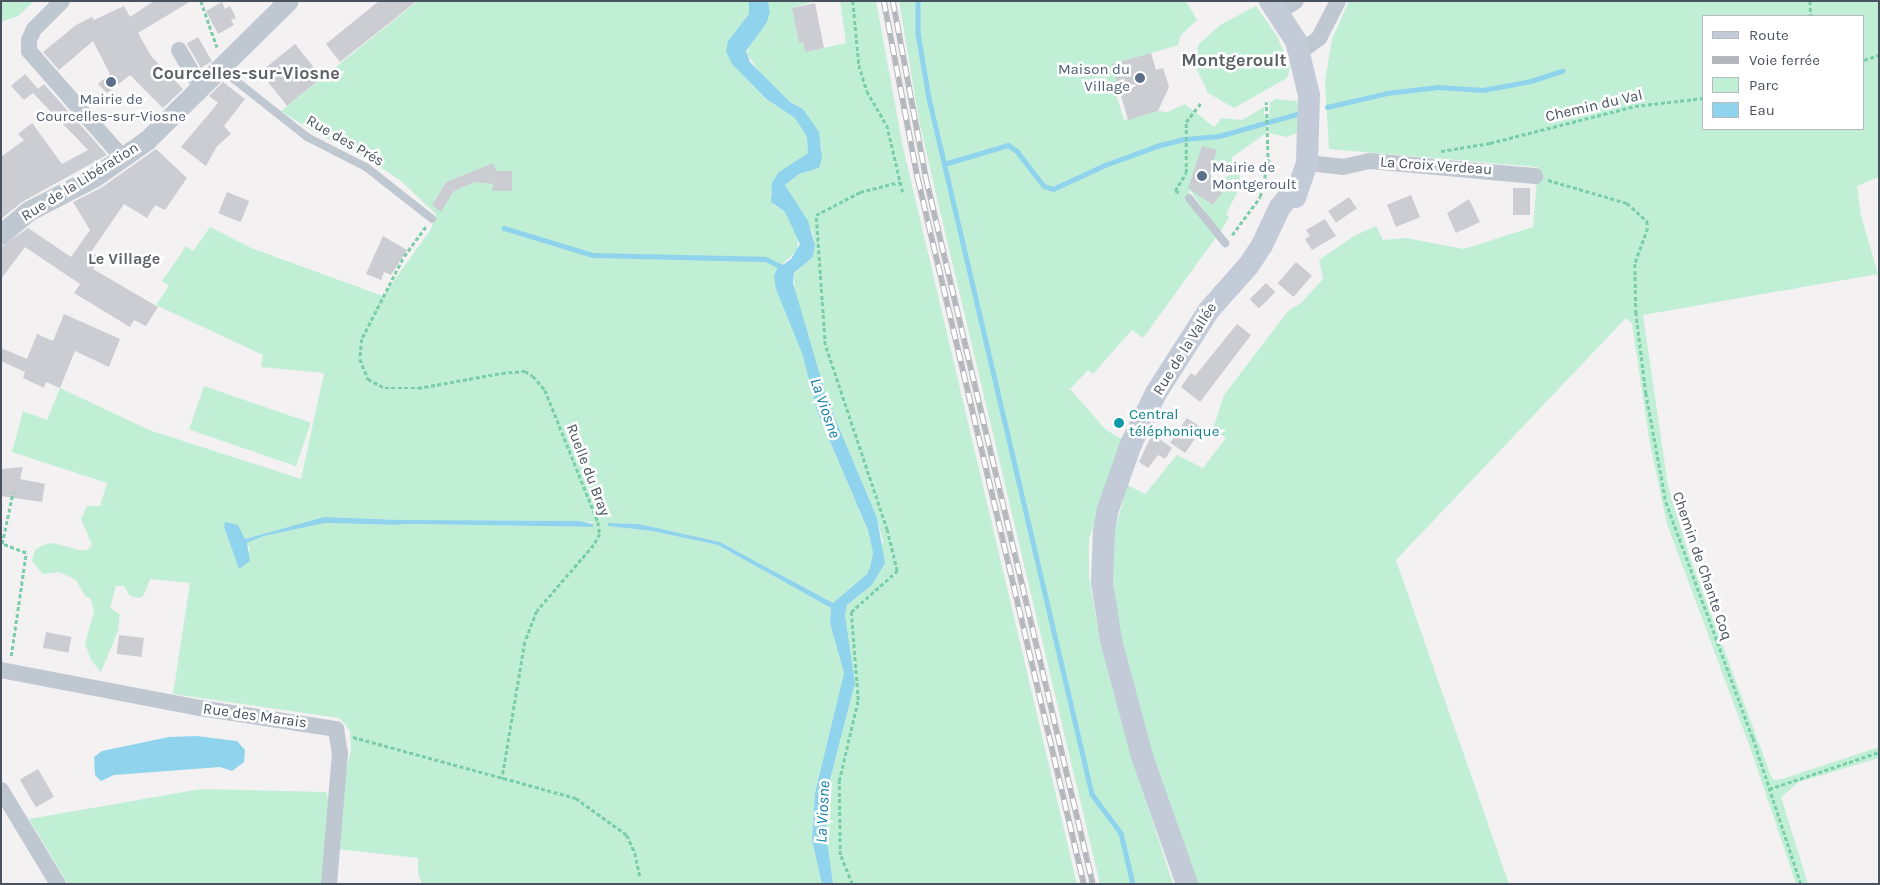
<!DOCTYPE html>
<html>
<head>
<meta charset="utf-8">
<style>
	body { margin:0 }
	#map { position:relative; width:1880px; height:885px; overflow:hidden; background:#f3f1f1; font-family:Karla,sans-serif }
	div>[style] { position:absolute }
	[style*='--x'] { left:calc(var(--x)*1px); top:calc(var(--y)*1px); width:calc(var(--w)*1px); rotate:calc(var(--a)*1deg) }
	.green>* { inset:0; background:#c1efd6; transform-origin:0 0 }
	.water>* { inset:0; background:#8fd3ec }
	.stream>* { height:4.5px; margin:-2.25px; padding:0 2.25px; transform-origin:2.25px; border-radius:2.25px; background:#8fd3ec }
	.building>* { inset:0; background:#cbcdd3; transform-origin:0 0 }
	.path>* { height:2.5px; margin-top:-1.25px; transform-origin:0; background:repeating-linear-gradient(90deg,#79cda9 0 4px,transparent 0 6.5px) }
	.service>* { height:8px; margin:-4px; padding:0 4px; transform-origin:4px; border-radius:4px; background:#bfc7d0 }
	.minor>* { height:16px; margin:-8px; padding:0 8px; transform-origin:8px; border-radius:8px; background:#bfc7d0 }
	.tertiary>* { height:20px; margin:-10px; padding:0 10px; transform-origin:10px; border-radius:10px; background:#bfc7d0 }
	.secondary>* { height:22px; margin:-11px; padding:0 11px; transform-origin:11px; border-radius:11px; background:#c2cbd7 }
	.rail>* { height:5.5px; margin-top:-2.75px; transform-origin:0; background:repeating-linear-gradient(90deg,#fff 0 11px,#b3b6bb 0 22px); box-sizing:border-box; border-block:1px solid #b3b6bb }
	.dots>* { width:14px; height:14px; translate:-50% -50%; box-sizing:border-box; border:2px solid #fff; border-radius:50% }
	span { translate:-50% -50%; white-space:nowrap; text-align:center; line-height:1.15; -webkit-text-stroke:5px #fff; paint-order:stroke }
	.service-label { font-size:15px; color:#4e5e75 }
	.right { translate:-100% -50%; text-align:right }
	.left { translate:0 -50%; text-align:left }
	.street-label { font-size:15px; color:#49535f }
	.culture-label { font-size:15px; color:#0d838f }
	.neighbourhood-label { font-size:16px; color:#5e6166; font-weight:700 }
	.water-label { font-size:16px; color:#0e7ca5; font-style:italic }
	.quarter-label { font-size:18px; color:#5e6166; font-weight:700 }
	.frame { position:absolute; inset:0; border:2px solid #49535f; pointer-events:none }
	.legend { position:absolute; left:1702px; top:15px; width:162px; height:115px; box-sizing:border-box; background:#fff; border:1px solid #b6babf; margin:0; padding:6px 9px; list-style:none; font-size:15px; color:#49535f }
	.legend li { display:flex; align-items:center; gap:10px; height:25px }
	.legend b { width:25px; border:1px solid #b6babf }
</style>
</head>
<body>
<div id="map">
	<div class="green">
		<i style="clip-path:polygon(1px 1px,34px 1px,18px 16px,1px 22px)"></i>
		<i style="clip-path:polygon(evenodd,418px 1px,749px 1px,749px 14px,728px 41px,732px 64px,765px 99px,795px 118px,807px 137px,808px 153px,779px 172px,770px 195px,775px 206px,785px 212px,798px 237px,797px 251px,783px 263px,802px 353px,817px 411px,868px 530px,873px 553px,870px 567px,867px 574px,833px 603px,720px 542px,639px 524px,608px 523px,608px 526px,652px 531px,718px 545px,831px 608px,830px 623px,844px 673px,815px 793px,812px 840px,822px 884px,422px 884px,418px 873px,418px 858px,337px 849px,342px 788px,351px 750px,350px 731px,345px 724px,339px 718px,173px 694px,190px 583px,150px 579px,144px 595px,139px 598px,130px 596px,124px 586px,116px 586px,110px 608px,120px 614px,118px 631px,101px 672px,91px 660px,85px 643px,94px 612px,91px 599px,85px 596px,76px 580px,59px 572px,43px 574px,32px 561px,35px 550px,43px 545px,53px 543px,79px 550px,87px 550px,92px 545px,81px 519px,87px 506px,100px 506px,107px 483px,12px 452px,23px 411px,47px 420px,60px 388px,149px 430px,301px 479px,324px 373px,261px 367px,263px 355px,156px 305px,169px 286px,162px 281px,186px 246px,193px 251px,210px 227px,251px 248px,383px 296px,431px 229px,436px 214px,401px 181px,360px 154px,314px 132px,281px 111px,418px 1px,476px 170px,512px 172px,512px 191px,492px 191px,493px 184px,474px 182px,453px 192px,441px 211px,432px 205px,446px 182px,476px 170px,418px 1px,324px 517px,400px 520px,400px 525px,325px 523px,264px 536px,247px 543px,250px 550px,239px 569px,224px 527px,245px 539px,324px 517px,418px 1px,413px 520px,580px 521px,593px 522px,593px 527px,413px 524px,413px 520px)"></i>
		<i style="clip-path:polygon(768px 1px,815px 1px,793px 8px,799px 43px,803px 42px,805px 52px,846px 43px,840px 1px,876px 1px,903px 147px,1077px 884px,833px 884px,826px 833px,826px 795px,855px 683px,845px 615px,847px 605px,872px 585px,883px 542px,877px 518px,827px 399px,795px 296px,794px 274px,813px 257px,815px 245px,813px 233px,785px 185px,799px 174px,819px 168px,822px 147px,803px 109px,790px 102px,764px 78px,747px 54px,750px 43px,762px 28px,770px 12px)"></i>
		<i style="clip-path:polygon(899px 1px,1186px 1px,1197px 20px,1181px 35px,1178px 45px,1151px 53px,1116px 94px,1124px 120px,1158px 111px,1168px 112px,1185px 104px,1214px 127px,1222px 118px,1242px 120px,1264px 107px,1264px 117px,1269px 115px,1270px 103px,1275px 99px,1297px 101px,1299px 129px,1295px 134px,1287px 137px,1269px 133px,1269px 125px,1265px 125px,1266px 133px,1231px 158px,1237px 168px,1221px 174px,1212px 166px,1210px 174px,1214px 185px,1220px 189px,1223px 178px,1238px 172px,1240px 179px,1237px 193px,1226px 214px,1229px 218px,1220px 232px,1190px 190px,1187px 196px,1217px 236px,1143px 338px,1132px 330px,1093px 374px,1088px 370px,1070px 389px,1106px 430px,1122px 439px,1089px 539px,1089px 577px,1101px 645px,1128px 745px,1173px 884px,1100px 884px,935px 190px,919px 120px)"></i>
		<i style="clip-path:polygon(evenodd,1349px 1px,1879px 1px,1879px 177px,1857px 186px,1861px 216px,1878px 274px,1643px 315px,1668px 486px,1688px 552px,1771px 776px,1774px 780px,1782px 779px,1879px 747px,1879px 758px,1799px 782px,1781px 797px,1808px 884px,1796px 884px,1751px 750px,1667px 524px,1650px 444px,1632px 324px,1626px 318px,1396px 560px,1509px 884px,1197px 884px,1150px 747px,1119px 634px,1110px 550px,1127px 485px,1145px 494px,1177px 455px,1203px 468px,1226px 438px,1213px 429px,1224px 395px,1288px 311px,1301px 303px,1323px 279px,1319px 260px,1354px 236px,1376px 226px,1383px 240px,1406px 238px,1464px 249px,1533px 227px,1538px 167px,1329px 149px,1325px 81px,1332px 39px,1349px 1px,1704px 16px,1864px 16px,1864px 129px,1704px 129px,1704px 16px)"></i>
		<i style="clip-path:polygon(1256px 6px,1277px 36px,1290px 68px,1287px 78px,1234px 108px,1208px 93px,1197px 70px,1198px 45px,1220px 25px)"></i>
		<i style="left:204px;top:386px;width:113px;height:46px;rotate:19deg"></i>
		<i style="clip-path:polygon(201px 789px,326px 792px,329px 802px,324px 884px,68px 884px,29px 819px)"></i>
	</div>
	<div class="water">
		<i style="clip-path:polygon(749px 1px,768px 1px,770px 12px,767px 22px,746px 51px,750px 62px,790px 102px,803px 109px,819px 132px,822px 158px,819px 168px,799px 174px,785px 185px,808px 221px,815px 245px,813px 257px,794px 273px,793px 283px,827px 399px,877px 518px,885px 563px,872px 585px,847px 605px,845px 615px,855px 683px,826px 795px,826px 833px,833px 884px,822px 884px,812px 840px,815px 793px,844px 673px,830px 623px,831px 608px,718px 545px,652px 531px,608px 526px,608px 523px,639px 524px,720px 542px,833px 603px,867px 574px,870px 567px,873px 553px,868px 530px,817px 411px,802px 353px,776px 289px,774px 276px,777px 269px,791px 259px,800px 244px,785px 212px,771px 202px,772px 183px,779px 172px,808px 153px,807px 137px,795px 118px,766px 99px,732px 64px,726px 51px,728px 41px,749px 14px)"></i>
		<i style="clip-path:polygon(324px 517px,401px 520px,401px 525px,325px 523px,264px 536px,247px 543px,250px 561px,239px 569px,224px 527px,225px 522px,238px 525px,245px 539px)"></i>
		<i style="clip-path:polygon(413px 520px,580px 521px,593px 524px,593px 527px,413px 524px)"></i>
		<i style="clip-path:polygon(196px 736px,237px 741px,245px 750px,244px 762px,232px 771px,220px 767px,114px 775px,101px 781px,95px 775px,94px 757px,102px 751px,169px 737px)"></i>
	</div>
	<div class="stream">
		<i style="--x:918;--y:1;--w:32;--a:90"></i>
		<i style="--x:918;--y:33;--w:66;--a:80.4"></i>
		<i style="--x:929;--y:98;--w:715;--a:76.82"></i>
		<i style="--x:1092;--y:794;--w:49;--a:53.4"></i>
		<i style="--x:1121;--y:833;--w:52;--a:76.8"></i>
		<i style="--x:1327;--y:107;--w:62;--a:-13.1"></i>
		<i style="--x:1387;--y:93;--w:51;--a:-6.7"></i>
		<i style="--x:1438;--y:87;--w:45;--a:3.8"></i>
		<i style="--x:1483;--y:90;--w:49;--a:-10.6"></i>
		<i style="--x:1531;--y:81;--w:33;--a:-18"></i>
		<i style="--x:944;--y:164;--w:67;--a:-16.5"></i>
		<i style="--x:1008;--y:145;--w:11;--a:34"></i>
		<i style="--x:1017;--y:151;--w:44;--a:52.4"></i>
		<i style="--x:1044;--y:186;--w:9;--a:18"></i>
		<i style="--x:1053;--y:189;--w:57;--a:-24.8"></i>
		<i style="--x:1105;--y:165;--w:59;--a:-20"></i>
		<i style="--x:1160;--y:145;--w:25;--a:-14"></i>
		<i style="--x:1184;--y:139;--w:35;--a:-5"></i>
		<i style="--x:1219;--y:136;--w:81;--a:-15.8"></i>
		<i style="--x:504;--y:228;--w:93;--a:16.9"></i>
		<i style="--x:593;--y:255;--w:173;--a:1.3"></i>
		<i style="--x:766;--y:259;--w:20;--a:27"></i>
		<i style="--x:397;--y:522;--w:20;--a:0"></i>
	</div>
	<div class="building">
		<i style="clip-path:polygon(154px 1px,191px 1px,138px 33px,151px 56px,183px 89px,163px 108px,130px 75px,107px 93px,98px 84px,110px 74px,93px 41px,59px 70px,43px 52px,76px 25px,92px 17px,94px 20px,124px 6px,130px 17px)"></i>
		<i style="clip-path:polygon(379px 1px,417px 1px,340px 62px,326px 44px)"></i>
		<i style="clip-path:polygon(222px 2px,225px 9px,230px 6px,236px 18px,231px 20px,234px 25px,218px 34px,206px 11px)"></i>
		<i style="clip-path:polygon(815px 3px,824px 48px,805px 52px,803px 42px,799px 43px,792px 8px)"></i>
		<i style="left:198px;top:37px;width:28px;height:13px;rotate:60deg"></i>
		<i style="left:295px;top:44px;width:43px;height:45px;rotate:51deg"></i>
		<i style="clip-path:polygon(1151px 53px,1156px 70px,1163px 68px,1169px 87px,1158px 111px,1128px 120px,1112px 64px)"></i>
		<i style="clip-path:polygon(25px 74px,38px 89px,44px 84px,107px 155px,22px 202px,1px 219px,1px 157px,24px 140px,18px 134px,32px 123px,62px 164px,88px 150px,33px 93px,24px 100px,11px 86px)"></i>
		<i style="clip-path:polygon(223px 82px,245px 99px,224px 126px,231px 134px,217px 146px,206px 166px,181px 147px,218px 103px,209px 96px)"></i>
		<i style="clip-path:polygon(1202px 146px,1217px 150px,1210px 173px,1216px 187px,1223px 191px,1213px 205px,1188px 188px)"></i>
		<i style="clip-path:polygon(156px 149px,187px 178px,165px 210px,155px 205px,147px 218px,124px 204px,91px 252px,100px 258px,93px 269px,158px 307px,146px 326px,134px 320px,130px 327px,74px 293px,80px 284px,25px 247px,1px 279px,1px 247px,28px 228px,71px 257px,90px 230px,73px 202px,101px 188px)"></i>
		<i style="clip-path:polygon(493px 163px,496px 171px,512px 171px,512px 191px,492px 191px,493px 184px,474px 182px,453px 192px,441px 212px,432px 205px,446px 182px)"></i>
		<i style="left:1513px;top:188px;width:17px;height:27px"></i>
		<i style="left:227px;top:192px;width:24px;height:23px;rotate:22deg"></i>
		<i style="left:1411px;top:195px;width:24px;height:26px;rotate:68deg"></i>
		<i style="left:1349px;top:197px;width:14px;height:25px;rotate:56deg"></i>
		<i style="clip-path:polygon(1469px 199px,1480px 222px,1456px 233px,1447px 213px)"></i>
		<i style="clip-path:polygon(1325px 219px,1336px 236px,1312px 250px,1305px 239px,1310px 236px,1306px 230px)"></i>
		<i style="clip-path:polygon(383px 236px,407px 250px,391px 275px,384px 272px,381px 280px,366px 274px)"></i>
		<i style="left:1296px;top:262px;width:21px;height:28px;rotate:41deg"></i>
		<i style="left:1266px;top:283px;width:13px;height:23px;rotate:45deg"></i>
		<i style="clip-path:polygon(64px 314px,120px 339px,109px 367px,75px 351px,60px 388px,46px 382px,44px 388px,23px 378px,25px 372px,1px 361px,1px 348px,27px 359px,37px 334px,53px 341px)"></i>
		<i style="clip-path:polygon(1237px 324px,1251px 335px,1200px 402px,1181px 387px,1191px 373px,1195px 376px)"></i>
		<i style="left:1187px;top:418px;width:18px;height:30px;rotate:34deg"></i>
		<i style="clip-path:polygon(1152px 434px,1172px 448px,1165px 459px,1158px 455px,1148px 468px,1139px 462px)"></i>
		<i style="clip-path:polygon(23px 467px,20px 479px,45px 484px,42px 502px,1px 496px,1px 469px)"></i>
		<i style="left:46px;top:632px;width:26px;height:16px;rotate:11deg"></i>
		<i style="left:119px;top:635px;width:25px;height:19px;rotate:7deg"></i>
		<i style="left:38px;top:769px;width:32px;height:21px;rotate:60deg"></i>
	</div>
	<div class="path">
		<i style="--x:201;--y:1;--w:49;--a:70.8"></i>
		<i style="--x:853;--y:1;--w:64;--a:84.6"></i>
		<i style="--x:859;--y:65;--w:27;--a:73"></i>
		<i style="--x:867;--y:91;--w:39;--a:60"></i>
		<i style="--x:887;--y:125;--w:70;--a:76.8"></i>
		<i style="--x:1810;--y:1;--w:15;--a:86"></i>
		<i style="--x:1864;--y:60;--w:16;--a:-18"></i>
		<i style="--x:1441;--y:151;--w:50;--a:-9.3"></i>
		<i style="--x:1490;--y:143;--w:150;--a:-14.3"></i>
		<i style="--x:1635;--y:106;--w:69;--a:-6.6"></i>
		<i style="--x:1548;--y:180;--w:82;--a:16.2"></i>
		<i style="--x:1627;--y:203;--w:27;--a:42"></i>
		<i style="--x:1647;--y:221;--w:7;--a:82"></i>
		<i style="--x:1648;--y:228;--w:38;--a:110"></i>
		<i style="--x:1635;--y:264;--w:48;--a:88.8"></i>
		<i style="--x:1636;--y:312;--w:82;--a:83"></i>
		<i style="--x:1646;--y:393;--w:111;--a:79.6"></i>
		<i style="--x:1666;--y:502;--w:252;--a:69.8"></i>
		<i style="--x:1753;--y:738;--w:154;--a:71.8"></i>
		<i style="--x:1179;--y:193;--w:4;--a:-153"></i>
		<i style="--x:1175;--y:191;--w:21;--a:-59"></i>
		<i style="--x:1186;--y:173;--w:51;--a:-90"></i>
		<i style="--x:1186;--y:122;--w:24;--a:-52"></i>
		<i style="--x:426;--y:227;--w:39;--a:126"></i>
		<i style="--x:403;--y:259;--w:90;--a:117.1"></i>
		<i style="--x:362;--y:339;--w:20;--a:96"></i>
		<i style="--x:360;--y:359;--w:22;--a:68"></i>
		<i style="--x:368;--y:379;--w:19;--a:28"></i>
		<i style="--x:385;--y:388;--w:33;--a:0"></i>
		<i style="--x:418;--y:388;--w:85;--a:-10.1"></i>
		<i style="--x:502;--y:373;--w:23;--a:-5"></i>
		<i style="--x:525;--y:371;--w:9;--a:32"></i>
		<i style="--x:533;--y:376;--w:18;--a:49"></i>
		<i style="--x:545;--y:390;--w:142;--a:68.1"></i>
		<i style="--x:598;--y:522;--w:12;--a:81"></i>
		<i style="--x:600;--y:534;--w:13;--a:119"></i>
		<i style="--x:594;--y:545;--w:87;--a:130.8"></i>
		<i style="--x:537;--y:611;--w:33;--a:111"></i>
		<i style="--x:525;--y:642;--w:139;--a:99.5"></i>
		<i style="--x:1232;--y:235;--w:47;--a:-53.6"></i>
		<i style="--x:1260;--y:197;--w:35;--a:-77"></i>
		<i style="--x:1268;--y:163;--w:61;--a:-91.9"></i>
		<i style="--x:11;--y:656;--w:104;--a:-81.7"></i>
		<i style="--x:26;--y:553;--w:26;--a:-159"></i>
		<i style="--x:2;--y:544;--w:53;--a:-78.1"></i>
		<i style="--x:353;--y:737;--w:231;--a:15.3"></i>
		<i style="--x:576;--y:798;--w:63;--a:36"></i>
		<i style="--x:627;--y:835;--w:20;--a:66"></i>
		<i style="--x:635;--y:853;--w:25;--a:78"></i>
		<i style="--x:1769;--y:789;--w:116;--a:-18.6"></i>
		<i style="--x:852;--y:884;--w:31;--a:-112"></i>
		<i style="--x:840;--y:855;--w:74;--a:-90.8"></i>
		<i style="--x:839;--y:781;--w:83;--a:-76.8"></i>
		<i style="--x:858;--y:700;--w:88;--a:-94.5"></i>
		<i style="--x:851;--y:612;--w:62;--a:-41.7"></i>
		<i style="--x:897;--y:571;--w:42;--a:-103.7"></i>
		<i style="--x:887;--y:530;--w:195;--a:-108.5"></i>
		<i style="--x:825;--y:345;--w:130;--a:-94"></i>
		<i style="--x:816;--y:215;--w:50;--a:-27.6"></i>
		<i style="--x:860;--y:192;--w:41;--a:-14"></i>
	</div>
	<div class="service">
		<i style="--x:221;--y:69;--w:110;--a:38.3"></i>
		<i style="--x:307;--y:137;--w:66;--a:27"></i>
		<i style="--x:366;--y:167;--w:84;--a:38.2"></i>
		<i style="--x:1189;--y:198;--w:58;--a:51.3"></i>
	</div>
	<div class="minor">
		<i style="--x:62;--y:1;--w:40;--a:135"></i>
		<i style="--x:34;--y:29;--w:12;--a:114"></i>
		<i style="--x:29;--y:40;--w:11;--a:90"></i>
		<i style="--x:29;--y:51;--w:144;--a:48.7"></i>
		<i style="--x:1279;--y:12;--w:20;--a:-33"></i>
		<i style="--x:179;--y:50;--w:44;--a:59.9"></i>
		<i style="--x:1300;--y:52;--w:24;--a:-36"></i>
		<i style="--x:1319;--y:38;--w:42;--a:-62.8"></i>
		<i style="--x:1307;--y:163;--w:36;--a:6"></i>
		<i style="--x:1343;--y:167;--w:28;--a:-13"></i>
		<i style="--x:1370;--y:161;--w:166;--a:5.2"></i>
		<i style="--x:1;--y:670;--w:203;--a:10.8"></i>
		<i style="--x:200;--y:708;--w:138;--a:8.8"></i>
		<i style="--x:336;--y:729;--w:24;--a:81"></i>
		<i style="--x:340;--y:753;--w:131;--a:94.8"></i>
		<i style="--x:1;--y:790;--w:110;--a:58.8"></i>
	</div>
	<div class="tertiary">
		<i style="--x:1;--y:235;--w:35;--a:-40"></i>
		<i style="--x:28;--y:212;--w:74;--a:-27.3"></i>
		<i style="--x:94;--y:178;--w:65;--a:-34.9"></i>
		<i style="--x:147;--y:141;--w:199;--a:-44.6"></i>
	</div>
	<div class="secondary">
		<i style="--x:1270;--y:1;--w:48;--a:57"></i>
		<i style="--x:1296;--y:41;--w:56;--a:76.5"></i>
		<i style="--x:1309;--y:95;--w:68;--a:91.7"></i>
		<i style="--x:1307;--y:163;--w:36;--a:109"></i>
		<i style="--x:1187;--y:884;--w:136;--a:-109.4"></i>
		<i style="--x:1142;--y:756;--w:120;--a:-105"></i>
		<i style="--x:1111;--y:640;--w:59;--a:-98.8"></i>
		<i style="--x:1102;--y:582;--w:51;--a:-87.8"></i>
		<i style="--x:1104;--y:531;--w:22;--a:-80"></i>
		<i style="--x:1108;--y:509;--w:69;--a:-70.5"></i>
		<i style="--x:1131;--y:444;--w:57;--a:-63.9"></i>
		<i style="--x:1156;--y:393;--w:98;--a:-57.4"></i>
		<i style="--x:1209;--y:310;--w:60;--a:-48.4"></i>
		<i style="--x:1249;--y:265;--w:24;--a:-57"></i>
		<i style="--x:1262;--y:245;--w:42;--a:-64.7"></i>
		<i style="--x:1280;--y:207;--w:30;--a:-50"></i>
	</div>
	<div class="rail">
		<i style="--x:884;--y:1;--w:181;--a:79.2"></i>
		<i style="--x:918;--y:179;--w:724;--a:76.75"></i>
		<i style="--x:893;--y:1;--w:180;--a:79.4"></i>
		<i style="--x:926;--y:178;--w:725;--a:76.69"></i>
	</div>
	<div class="dots">
		<i style="left:1140px;top:78px;background:#5c6f8a"></i>
		<i style="left:111px;top:82px;background:#5c6f8a"></i>
		<i style="left:1202px;top:176px;background:#5c6f8a"></i>
		<i style="left:1119px;top:423px;background:#0f9aa8"></i>
	</div>
	<div class="service-label">
		<span class="right" style="left:1130px;top:78px">Maison du<br>Village</span>
		<span style="left:111px;top:108px">Mairie de<br>Courcelles-sur-Viosne</span>
		<span class="left" style="left:1212px;top:176px">Mairie de<br>Montgeroult</span>
	</div>
	<div class="street-label">
		<span style="left:1594px;top:106px;rotate:-13deg">Chemin du Val</span>
		<span style="left:345px;top:141px;rotate:30deg">Rue des Prés</span>
		<span style="left:1436px;top:166px;rotate:4deg">La Croix Verdeau</span>
		<span style="left:80px;top:182px;rotate:-32deg">Rue de la Libération</span>
		<span style="left:1185px;top:349px;rotate:-58deg">Rue de la Vallée</span>
		<span style="left:588px;top:470px;rotate:69deg">Ruelle du Bray</span>
		<span style="left:1702px;top:566px;rotate:71deg">Chemin de Chante Coq</span>
		<span style="left:255px;top:716px;rotate:8deg">Rue des Marais</span>
	</div>
	<div class="culture-label">
		<span class="left" style="left:1129px;top:423px">Central<br>téléphonique</span>
	</div>
	<div class="neighbourhood-label">
		<span style="left:124px;top:259px">Le Village</span>
	</div>
	<div class="water-label">
		<span style="left:825px;top:408px;rotate:71deg">La Viosne</span>
		<span style="left:823px;top:812px;rotate:-87deg">La Viosne</span>
	</div>
	<div class="quarter-label">
		<span style="left:1234px;top:60px">Montgeroult</span>
		<span style="left:246px;top:73px">Courcelles-sur-Viosne</span>
	</div>
	<div class="frame"></div>
	<ul class="legend">
	<li><b style="height:6px;background:#c2cbd7"></b>Route</li>
	<li><b style="height:6px;background:#b3b6bb"></b>Voie ferrée</li>
	<li><b style="height:14px;background:#c1efd6"></b>Parc</li>
	<li><b style="height:14px;background:#8fd3ec"></b>Eau</li>
	</ul>
</div>
</body>
</html>
